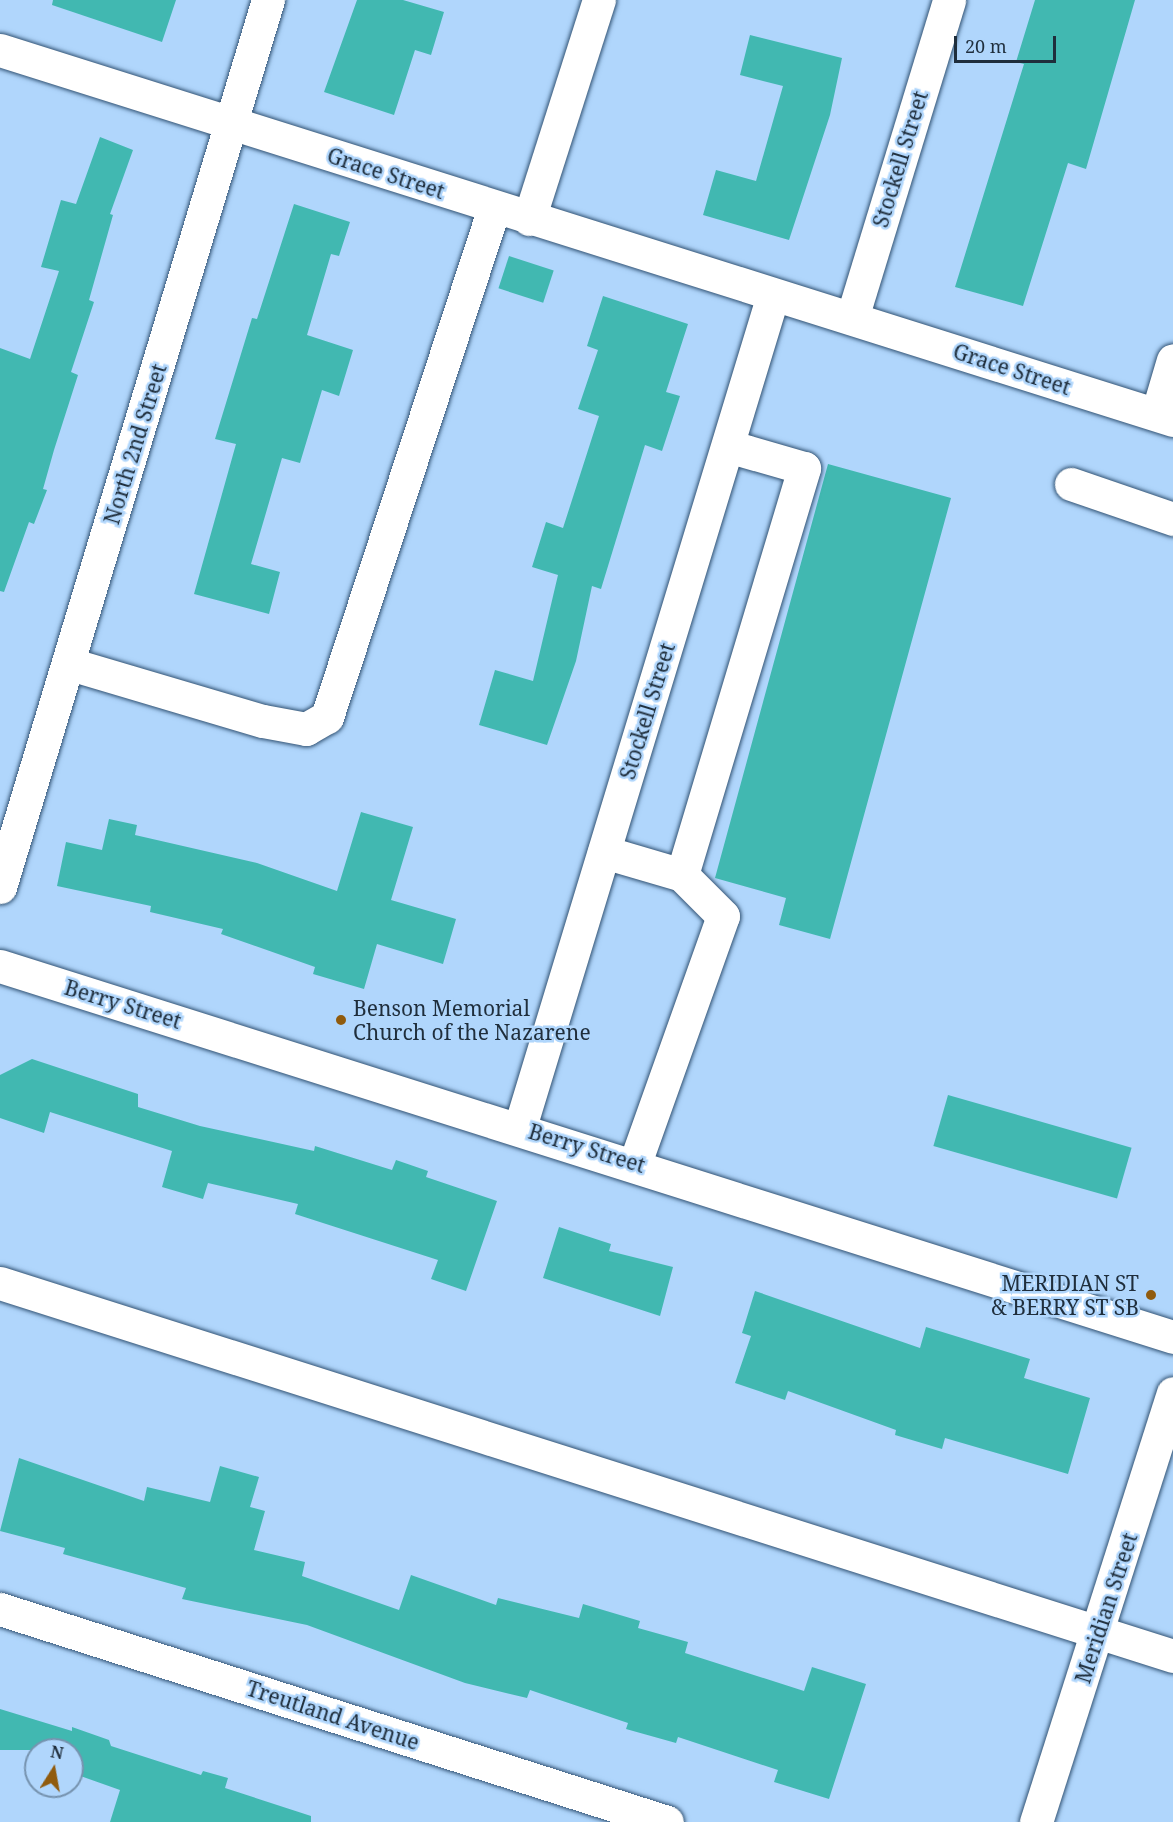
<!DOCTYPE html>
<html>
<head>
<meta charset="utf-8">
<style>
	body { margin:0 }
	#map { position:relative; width:1173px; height:1822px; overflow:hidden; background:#b0d6fc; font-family:"Noto Serif",serif }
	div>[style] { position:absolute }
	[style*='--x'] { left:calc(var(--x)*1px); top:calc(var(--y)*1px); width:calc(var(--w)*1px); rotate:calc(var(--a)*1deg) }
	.building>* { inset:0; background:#41b8b1; transform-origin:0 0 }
	.roads { filter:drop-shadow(0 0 2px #325374) drop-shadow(0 0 2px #325374) }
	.minor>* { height:33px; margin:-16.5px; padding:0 16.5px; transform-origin:16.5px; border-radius:16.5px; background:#fff }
	.dots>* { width:16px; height:16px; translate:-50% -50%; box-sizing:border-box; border:3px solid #b0d6fc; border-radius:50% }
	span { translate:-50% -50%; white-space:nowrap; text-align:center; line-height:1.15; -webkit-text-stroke:5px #b0d6fc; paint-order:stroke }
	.street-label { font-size:21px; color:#1f2e3c }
	.poi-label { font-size:21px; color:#1f2e3c }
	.left { translate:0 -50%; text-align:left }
	.right { translate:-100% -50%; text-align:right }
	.north { position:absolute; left:24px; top:1738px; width:60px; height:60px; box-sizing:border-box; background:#b0d6fc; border:2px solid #7693af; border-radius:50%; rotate:11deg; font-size:16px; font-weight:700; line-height:24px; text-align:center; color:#1f2e3c }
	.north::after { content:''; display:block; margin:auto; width:21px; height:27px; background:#905b0d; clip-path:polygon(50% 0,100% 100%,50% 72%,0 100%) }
	.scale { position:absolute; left:954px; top:36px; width:102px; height:27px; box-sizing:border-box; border:3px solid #1f2e3c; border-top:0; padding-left:8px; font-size:18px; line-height:21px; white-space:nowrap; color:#1f2e3c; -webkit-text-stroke:4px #b0d6fc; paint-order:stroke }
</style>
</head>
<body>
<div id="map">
	<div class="building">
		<i style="clip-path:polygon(53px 0,176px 0,162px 42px,52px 5px)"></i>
		<i style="clip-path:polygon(357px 0,403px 0,444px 12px,431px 55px,415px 50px,394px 115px,324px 92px)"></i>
		<i style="clip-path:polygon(1035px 0,1135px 0,1086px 169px,1068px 163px,1023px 306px,955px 287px,1024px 64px,1016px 62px)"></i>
		<i style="clip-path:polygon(750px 35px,842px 58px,830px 115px,789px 240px,703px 215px,716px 170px,756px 181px,783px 86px,740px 75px)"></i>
		<i style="clip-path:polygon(100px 137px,133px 150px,110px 214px,113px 215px,89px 300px,94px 302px,71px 372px,78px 375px,54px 450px,43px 489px,47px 490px,34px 524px,29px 522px,4px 592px,0 591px,0 348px,30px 359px,59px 271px,41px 267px,61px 200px,76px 204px)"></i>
		<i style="clip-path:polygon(294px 204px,350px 222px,339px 256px,331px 254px,307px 335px,353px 350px,339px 396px,322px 390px,300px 463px,282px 458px,251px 564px,280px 572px,269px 614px,194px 594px,236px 444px,215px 439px,252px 318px,257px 319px)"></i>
		<i style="left:509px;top:256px;width:47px;height:34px;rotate:18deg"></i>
		<i style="clip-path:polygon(603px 296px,688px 324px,666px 392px,680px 396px,662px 451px,645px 445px,601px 589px,592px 586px,576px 661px,547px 745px,479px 725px,495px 670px,533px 681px,558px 575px,532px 567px,546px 522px,563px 528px,599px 416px,578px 409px,598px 350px,587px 346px)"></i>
		<i style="clip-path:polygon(828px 464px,951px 498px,830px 939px,779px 925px,786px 898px,715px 878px)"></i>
		<i style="clip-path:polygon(361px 812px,413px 827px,391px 900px,456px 919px,443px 964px,377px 944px,364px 989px,313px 974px,315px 967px,221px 934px,223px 929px,150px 912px,151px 906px,57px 886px,66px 842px,102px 850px,109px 819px,137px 825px,135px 835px,257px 863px,337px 891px)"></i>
		<i style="clip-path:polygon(32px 1059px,138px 1094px,138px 1107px,200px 1126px,314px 1151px,315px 1146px,392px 1170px,396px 1160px,428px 1171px,426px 1177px,497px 1201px,466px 1291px,431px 1279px,438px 1260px,295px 1214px,298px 1204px,208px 1183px,203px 1199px,162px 1187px,172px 1151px,50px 1112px,44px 1133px,0 1118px,0 1075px)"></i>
		<i style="left:948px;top:1095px;width:191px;height:53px;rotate:16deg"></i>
		<i style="clip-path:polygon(559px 1227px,611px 1244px,609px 1251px,673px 1267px,660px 1316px,543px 1278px)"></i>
		<i style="clip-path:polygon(755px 1291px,920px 1348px,926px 1327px,1030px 1359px,1024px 1378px,1090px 1398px,1068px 1474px,945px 1438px,942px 1449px,895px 1435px,896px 1430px,788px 1391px,785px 1400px,735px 1383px,751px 1336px,742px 1333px)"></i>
		<i style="clip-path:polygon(19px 1458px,144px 1501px,147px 1487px,210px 1502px,220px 1466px,259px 1477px,250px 1507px,265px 1511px,254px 1550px,305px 1562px,302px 1576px,399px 1610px,411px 1575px,496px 1605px,498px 1598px,579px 1618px,583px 1604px,640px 1621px,638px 1628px,688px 1642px,685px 1653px,804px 1691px,812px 1667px,866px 1684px,829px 1799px,774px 1782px,778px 1770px,678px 1737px,676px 1743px,626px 1729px,628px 1723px,530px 1690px,527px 1698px,465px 1683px,307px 1625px,182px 1599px,186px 1588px,63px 1554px,65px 1548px,0 1531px)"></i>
		<i style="clip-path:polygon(0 1709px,72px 1731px,72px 1727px,109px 1740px,111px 1746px,201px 1775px,203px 1771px,228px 1778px,225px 1788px,311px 1816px,311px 1822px,110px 1822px,120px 1790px,72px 1773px,72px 1750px,0 1750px)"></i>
	</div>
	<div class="roads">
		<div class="minor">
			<i style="--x:0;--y:50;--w:1230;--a:17.51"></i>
			<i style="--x:529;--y:219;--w:230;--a:-72.3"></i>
			<i style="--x:852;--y:318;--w:332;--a:-73"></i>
			<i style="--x:1157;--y:414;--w:56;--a:-73.5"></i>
			<i style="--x:1071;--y:484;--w:108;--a:18.9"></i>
			<i style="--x:70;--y:664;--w:201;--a:16.5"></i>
			<i style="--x:263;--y:721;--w:44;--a:10.5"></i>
			<i style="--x:306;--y:729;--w:24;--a:-30"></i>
			<i style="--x:327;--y:717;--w:536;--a:-71.84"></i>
			<i style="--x:604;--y:852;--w:81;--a:16.4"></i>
			<i style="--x:0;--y:887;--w:927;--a:-73.19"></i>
			<i style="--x:0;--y:966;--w:1230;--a:17.55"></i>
			<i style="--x:520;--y:1127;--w:870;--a:-73.09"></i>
			<i style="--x:635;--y:1163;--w:262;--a:-70.4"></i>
			<i style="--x:723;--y:916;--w:58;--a:-135"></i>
			<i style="--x:682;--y:875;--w:425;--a:-73.3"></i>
			<i style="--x:804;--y:468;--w:79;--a:-163.9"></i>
			<i style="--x:0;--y:1283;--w:1231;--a:17.64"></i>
			<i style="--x:0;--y:1609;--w:700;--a:17.71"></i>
			<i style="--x:1036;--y:1822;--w:450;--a:-72.3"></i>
		</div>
	</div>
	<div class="dots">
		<i style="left:341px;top:1020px;background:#905b0d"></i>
		<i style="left:1151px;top:1295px;background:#905b0d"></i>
	</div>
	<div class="street-label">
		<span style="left:900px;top:159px;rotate:-73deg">Stockell Street</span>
		<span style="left:386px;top:173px;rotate:18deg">Grace Street</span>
		<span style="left:1012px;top:369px;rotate:18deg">Grace Street</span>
		<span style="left:135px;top:444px;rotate:-73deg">North 2nd Street</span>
		<span style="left:647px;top:711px;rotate:-73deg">Stockell Street</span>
		<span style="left:123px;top:1004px;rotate:17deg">Berry Street</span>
		<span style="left:587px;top:1148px;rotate:17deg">Berry Street</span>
		<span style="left:1106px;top:1608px;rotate:-72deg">Meridian Street</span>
		<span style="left:333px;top:1715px;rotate:18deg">Treutland Avenue</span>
	</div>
	<div class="poi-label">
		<span class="left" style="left:353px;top:1020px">Benson Memorial<br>Church of the Nazarene</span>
		<span class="right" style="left:1139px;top:1295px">MERIDIAN ST<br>&amp; BERRY ST SB</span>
	</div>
	<div class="north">N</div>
	<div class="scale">20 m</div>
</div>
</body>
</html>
